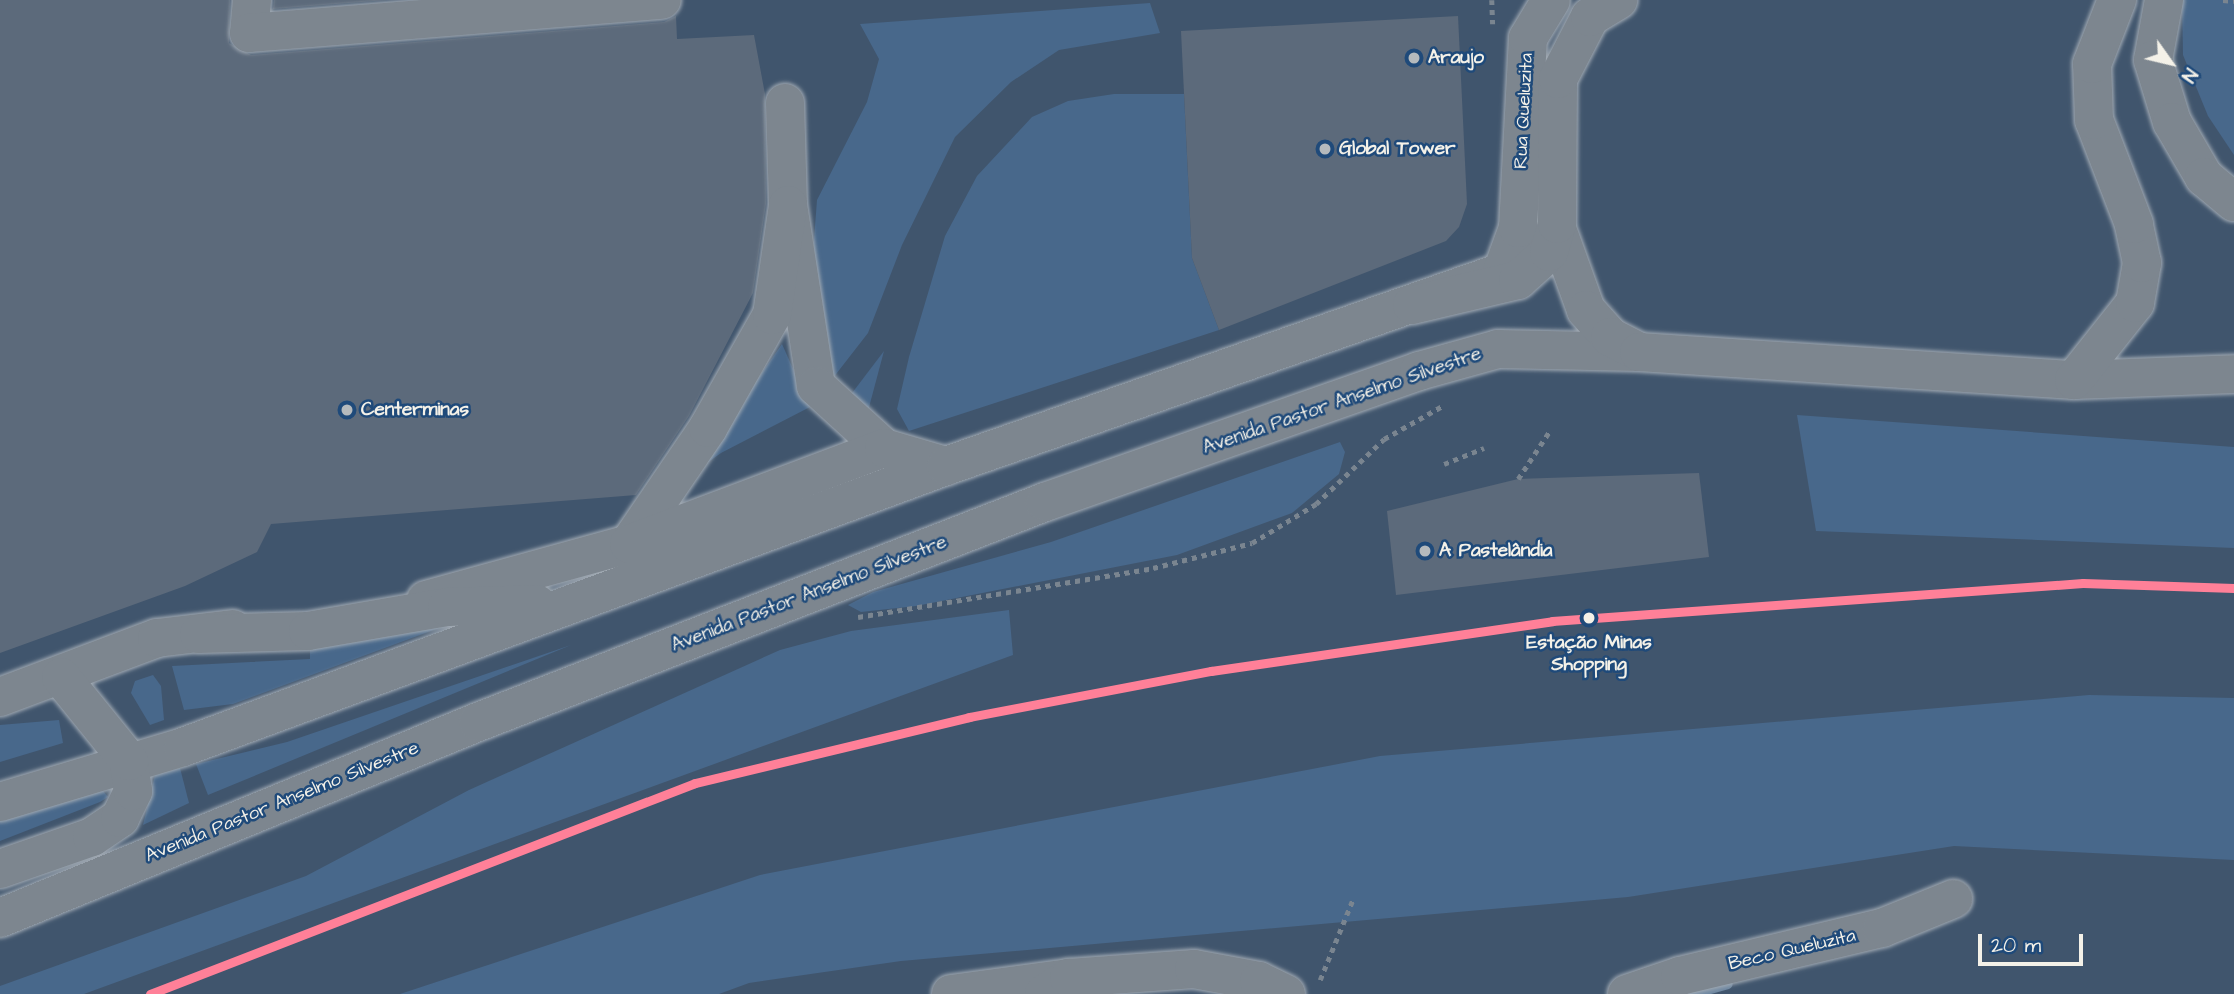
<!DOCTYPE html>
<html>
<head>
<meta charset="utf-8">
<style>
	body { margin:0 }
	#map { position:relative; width:2234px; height:994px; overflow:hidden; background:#40556d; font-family:"Architects Daughter",sans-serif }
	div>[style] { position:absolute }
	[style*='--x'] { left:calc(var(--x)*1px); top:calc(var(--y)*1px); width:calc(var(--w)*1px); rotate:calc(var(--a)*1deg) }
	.green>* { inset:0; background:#48688b }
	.stream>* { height:10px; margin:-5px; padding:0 5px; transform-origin:5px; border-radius:5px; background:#6e87a1 }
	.building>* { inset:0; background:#5c6a7b }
	.path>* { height:4.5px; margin-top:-2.25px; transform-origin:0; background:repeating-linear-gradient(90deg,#7a8590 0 5px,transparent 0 10px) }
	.roads { filter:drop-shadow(0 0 2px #a1aab3) drop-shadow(0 0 2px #a1aab3) }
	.minor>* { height:38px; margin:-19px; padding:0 19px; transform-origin:19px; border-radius:19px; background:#7d868f }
	.major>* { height:38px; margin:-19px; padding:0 19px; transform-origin:19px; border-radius:19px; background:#7d868f }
	.highway>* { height:38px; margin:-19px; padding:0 19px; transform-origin:19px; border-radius:19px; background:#7d868f }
	.metro-1>* { height:9px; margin:-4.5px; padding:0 4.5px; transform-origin:4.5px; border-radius:4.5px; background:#ff8098 }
	.dots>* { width:19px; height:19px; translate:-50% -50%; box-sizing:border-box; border:4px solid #1f4a7a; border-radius:50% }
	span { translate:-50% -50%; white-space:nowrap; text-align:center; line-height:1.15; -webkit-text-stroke:5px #1f4a7a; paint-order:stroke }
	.poi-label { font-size:19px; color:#f4f1e8; font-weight:700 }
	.left { translate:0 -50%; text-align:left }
	.street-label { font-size:19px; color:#f4f1e8 }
	.stop-label { font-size:19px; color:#f4f1e8; font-weight:700 }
	.north { position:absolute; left:2136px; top:28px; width:70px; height:70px; -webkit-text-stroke:5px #1f4a7a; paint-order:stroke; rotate:124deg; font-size:19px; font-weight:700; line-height:28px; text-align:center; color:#f4f1e8 }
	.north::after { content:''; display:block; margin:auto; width:24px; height:32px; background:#f4f1e8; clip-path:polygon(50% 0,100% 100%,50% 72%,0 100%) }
	.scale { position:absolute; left:1978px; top:934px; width:105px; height:32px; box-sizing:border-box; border:4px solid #f4f1e8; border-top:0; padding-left:9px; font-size:21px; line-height:24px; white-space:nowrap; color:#f4f1e8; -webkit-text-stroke:5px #1f4a7a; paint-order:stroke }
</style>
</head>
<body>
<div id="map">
	<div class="green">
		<i style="clip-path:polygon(2182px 0,2234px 0,2234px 155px,2208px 116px,2183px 55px)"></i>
		<i style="clip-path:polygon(1150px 3px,1160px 33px,1059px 50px,1011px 82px,955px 137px,902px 245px,868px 333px,833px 378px,813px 253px,817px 200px,867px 102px,879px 59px,860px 24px)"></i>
		<i style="clip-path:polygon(1114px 94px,1184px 94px,1192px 258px,1219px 330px,909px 431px,897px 409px,909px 357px,945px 236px,977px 176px,1032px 117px,1068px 101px)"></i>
		<i style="clip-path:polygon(782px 344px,810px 407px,721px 453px,690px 475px)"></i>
		<i style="clip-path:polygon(884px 351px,868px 411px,846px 401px)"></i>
		<i style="clip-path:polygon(1797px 415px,2234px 447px,2234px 548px,1816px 531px)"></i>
		<i style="clip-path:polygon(1340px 442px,1345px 452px,1339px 474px,1292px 513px,1177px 555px,916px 606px,861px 612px,848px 605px,873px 592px,1051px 542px)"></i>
		<i style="clip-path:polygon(1009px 610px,1013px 655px,84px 994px,0 994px,0 986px,306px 876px,469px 790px,780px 650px,851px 631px)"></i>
		<i style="clip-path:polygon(447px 625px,233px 704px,184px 710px,172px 666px,310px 659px,310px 647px)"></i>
		<i style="clip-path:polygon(571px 645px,208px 795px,196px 764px,287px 742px)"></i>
		<i style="clip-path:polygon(153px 675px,161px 686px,164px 720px,150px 725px,131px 693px,135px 681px)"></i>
		<i style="clip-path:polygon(2089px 695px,2234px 698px,2234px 860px,1954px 846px,1628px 897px,901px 961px,749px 983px,719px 994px,400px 994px,760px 875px,1380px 756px)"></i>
		<i style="clip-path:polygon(59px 720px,63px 743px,0 762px,0 725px)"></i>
		<i style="clip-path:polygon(180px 768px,189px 803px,143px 825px,155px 775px)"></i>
		<i style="clip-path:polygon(100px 787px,108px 797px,100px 802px,0 841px,0 821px)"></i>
	</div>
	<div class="stream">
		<i style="--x:1693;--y:994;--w:36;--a:-16"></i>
	</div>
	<div class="building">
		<i style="clip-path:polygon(0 0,230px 0,229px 43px,251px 55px,664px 22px,676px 16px,677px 39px,754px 35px,765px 94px,766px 204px,753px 293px,689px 416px,636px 495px,271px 524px,257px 552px,185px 586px,0 653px)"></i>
		<i style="clip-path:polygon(274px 0,387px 0,273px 9px)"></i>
		<i style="clip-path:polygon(1458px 16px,1467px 204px,1459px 227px,1446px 241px,1219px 330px,1192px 258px,1181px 31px)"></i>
		<i style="clip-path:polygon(1699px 473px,1709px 557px,1396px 595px,1387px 511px,1518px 479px)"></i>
	</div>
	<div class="path">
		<i style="--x:1492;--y:0;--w:24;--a:88"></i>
		<i style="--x:2223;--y:0;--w:11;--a:5"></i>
		<i style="--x:1444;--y:464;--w:43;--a:-21.8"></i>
		<i style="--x:1518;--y:479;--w:56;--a:-56.6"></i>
		<i style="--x:858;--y:617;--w:299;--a:-9.4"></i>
		<i style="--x:1153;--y:568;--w:102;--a:-14.2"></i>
		<i style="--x:1252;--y:543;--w:75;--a:-31.4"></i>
		<i style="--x:1316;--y:504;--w:94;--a:-43.7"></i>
		<i style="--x:1384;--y:439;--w:69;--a:-29.5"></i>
		<i style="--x:1320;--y:980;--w:87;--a:-67.8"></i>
	</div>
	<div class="roads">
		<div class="minor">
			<i style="--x:252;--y:0;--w:33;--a:95"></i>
			<i style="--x:249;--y:33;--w:414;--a:-4.6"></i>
			<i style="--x:785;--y:103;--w:102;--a:88.3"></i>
			<i style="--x:788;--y:205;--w:183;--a:81.2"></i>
			<i style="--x:816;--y:386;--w:92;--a:42.4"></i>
			<i style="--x:629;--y:544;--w:140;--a:-55.7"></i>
			<i style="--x:708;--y:428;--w:130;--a:-60.5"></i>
			<i style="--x:772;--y:315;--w:111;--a:-81.7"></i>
			<i style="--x:426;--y:600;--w:211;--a:-15.4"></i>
			<i style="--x:629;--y:544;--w:272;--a:-20.6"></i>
			<i style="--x:884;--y:448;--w:65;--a:16.2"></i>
			<i style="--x:0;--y:697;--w:168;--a:-20.6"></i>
			<i style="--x:157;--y:638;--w:76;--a:-6.8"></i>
			<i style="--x:951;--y:994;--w:119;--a:-7.7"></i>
			<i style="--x:1044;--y:994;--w:30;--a:-33"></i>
			<i style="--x:1069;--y:978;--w:125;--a:-4.1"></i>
			<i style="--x:1194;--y:969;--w:66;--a:10.5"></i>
			<i style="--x:1259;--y:981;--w:30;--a:26"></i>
			<i style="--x:1627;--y:994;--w:56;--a:-18.8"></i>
			<i style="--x:1680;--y:976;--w:208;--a:-13.4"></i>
			<i style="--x:1882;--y:928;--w:77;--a:-22.2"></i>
		</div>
		<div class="major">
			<i style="--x:199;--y:634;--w:109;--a:-1.6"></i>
			<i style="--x:308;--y:631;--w:141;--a:-9.8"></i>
			<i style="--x:447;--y:607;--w:90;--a:-1.9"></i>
			<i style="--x:0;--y:802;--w:191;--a:-16.7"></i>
			<i style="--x:183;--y:747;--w:813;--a:-20.22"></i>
			<i style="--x:946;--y:466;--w:589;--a:-19.23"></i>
			<i style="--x:1502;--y:272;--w:47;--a:-70"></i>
			<i style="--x:1518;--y:228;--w:190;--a:-87"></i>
			<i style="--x:1528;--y:38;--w:44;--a:-58.8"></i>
			<i style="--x:0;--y:869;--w:97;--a:-19.2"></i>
			<i style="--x:92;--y:837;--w:34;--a:-34"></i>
			<i style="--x:120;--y:818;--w:30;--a:-64"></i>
			<i style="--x:133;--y:791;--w:30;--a:-98"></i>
			<i style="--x:129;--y:761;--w:108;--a:-129"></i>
			<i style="--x:0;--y:918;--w:517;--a:-22.3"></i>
			<i style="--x:478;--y:722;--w:608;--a:-21.21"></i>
			<i style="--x:1045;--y:502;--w:396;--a:-19.3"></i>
			<i style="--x:1419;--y:371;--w:82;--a:-15.6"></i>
			<i style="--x:1498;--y:349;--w:141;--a:1.2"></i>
		</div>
		<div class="highway">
			<i style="--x:2164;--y:0;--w:61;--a:100.4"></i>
			<i style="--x:2153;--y:60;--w:65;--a:73"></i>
			<i style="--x:2172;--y:122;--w:64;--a:59.8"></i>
			<i style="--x:2204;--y:177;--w:39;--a:40"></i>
			<i style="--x:1557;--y:229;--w:86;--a:70.3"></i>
			<i style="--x:1586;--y:310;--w:36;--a:48"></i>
			<i style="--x:1610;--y:337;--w:33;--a:27"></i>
			<i style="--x:1639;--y:352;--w:436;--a:3.7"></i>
			<i style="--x:2074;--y:380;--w:160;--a:-2.1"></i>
			<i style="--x:1412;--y:305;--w:109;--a:-13.3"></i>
			<i style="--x:1518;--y:280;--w:42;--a:-42.1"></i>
			<i style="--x:1549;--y:252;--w:29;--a:-74"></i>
			<i style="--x:1557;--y:224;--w:145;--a:-89.6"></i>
			<i style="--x:1558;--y:79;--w:70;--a:-62.7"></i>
			<i style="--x:1590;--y:17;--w:33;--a:-31"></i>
			<i style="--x:2074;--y:380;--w:98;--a:-51.6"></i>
			<i style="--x:2135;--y:303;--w:41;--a:-80.1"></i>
			<i style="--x:2142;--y:263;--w:40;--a:-102"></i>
			<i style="--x:2134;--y:224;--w:111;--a:-111"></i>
			<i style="--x:2094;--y:120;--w:56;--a:-92"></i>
			<i style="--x:2092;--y:64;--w:69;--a:-68.7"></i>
		</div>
	</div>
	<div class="metro-1">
		<i style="--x:150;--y:994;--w:584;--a:-21.16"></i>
		<i style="--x:695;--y:783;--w:282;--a:-13.5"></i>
		<i style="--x:969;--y:717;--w:246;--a:-10.8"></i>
		<i style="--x:1211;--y:671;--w:345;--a:-8.3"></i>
		<i style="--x:1552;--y:621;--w:532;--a:-4.09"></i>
		<i style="--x:2083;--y:583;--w:151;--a:1.9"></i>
	</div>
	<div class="dots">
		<i style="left:1414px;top:58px;background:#b5babd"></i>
		<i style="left:1325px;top:149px;background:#b5babd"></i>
		<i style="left:347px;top:410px;background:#b5babd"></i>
		<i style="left:1425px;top:551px;background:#b5babd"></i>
		<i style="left:1589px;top:618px;background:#f4f1e8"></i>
	</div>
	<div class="poi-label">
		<span class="left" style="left:1428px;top:58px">Araujo</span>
		<span class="left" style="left:1339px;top:149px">Global Tower</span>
		<span class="left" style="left:361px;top:410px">Centerminas</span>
		<span class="left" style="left:1439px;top:551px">A Pastelândia</span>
	</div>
	<div class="street-label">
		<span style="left:1524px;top:111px;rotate:-87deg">Rua Queluzita</span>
		<span style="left:1342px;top:401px;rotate:-19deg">Avenida Pastor Anselmo Silvestre</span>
		<span style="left:809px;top:594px;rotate:-21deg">Avenida Pastor Anselmo Silvestre</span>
		<span style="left:282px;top:802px;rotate:-22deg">Avenida Pastor Anselmo Silvestre</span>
		<span style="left:1792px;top:950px;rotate:-13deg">Beco Queluzita</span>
	</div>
	<div class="stop-label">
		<span style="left:1589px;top:654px">Estação Minas<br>Shopping</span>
	</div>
	<div class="north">N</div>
	<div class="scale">20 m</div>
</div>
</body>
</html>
